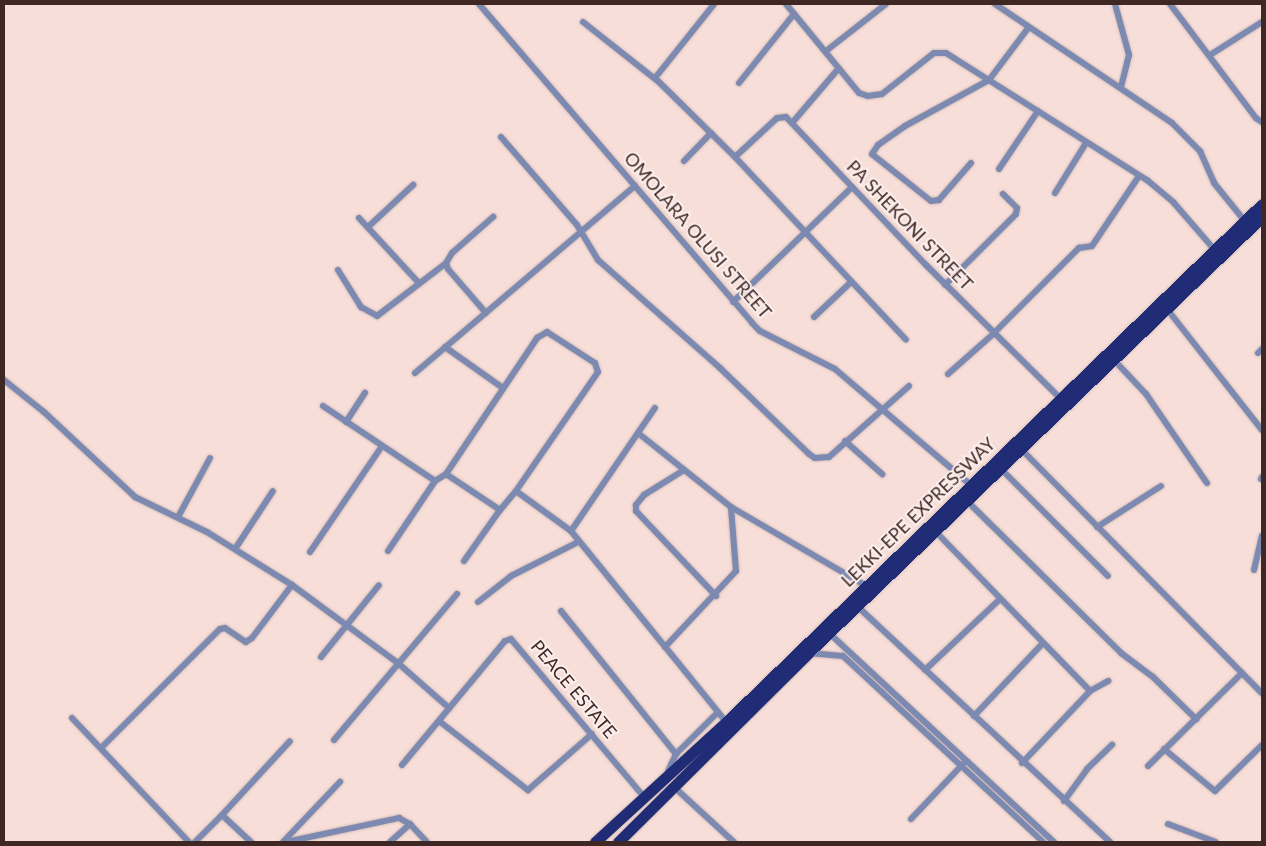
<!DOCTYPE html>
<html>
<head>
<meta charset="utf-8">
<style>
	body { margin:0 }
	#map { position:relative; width:1266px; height:846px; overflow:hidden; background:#f7ded9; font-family:Lato,sans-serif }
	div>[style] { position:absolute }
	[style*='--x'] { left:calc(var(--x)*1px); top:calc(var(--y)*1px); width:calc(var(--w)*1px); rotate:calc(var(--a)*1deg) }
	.roads { filter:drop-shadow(0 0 1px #d2bab5) drop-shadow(0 0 1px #d2bab5) }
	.minor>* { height:6px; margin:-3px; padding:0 3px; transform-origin:3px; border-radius:3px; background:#7c89b0 }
	.trunk>* { height:11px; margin:-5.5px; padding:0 5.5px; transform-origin:5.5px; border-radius:5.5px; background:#202c76 }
	span { translate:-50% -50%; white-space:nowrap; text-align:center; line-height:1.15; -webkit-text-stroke:4px #fbeeec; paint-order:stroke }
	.street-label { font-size:18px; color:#3f2824 }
	.frame { position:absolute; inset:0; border:5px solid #3f2824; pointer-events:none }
</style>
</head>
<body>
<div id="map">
	<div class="roads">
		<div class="minor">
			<i style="--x:479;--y:4;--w:420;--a:49.4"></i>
			<i style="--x:752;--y:323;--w:11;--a:45"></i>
			<i style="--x:760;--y:331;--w:84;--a:26.9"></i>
			<i style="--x:835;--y:369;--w:180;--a:40.5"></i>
			<i style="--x:786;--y:4;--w:115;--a:50.6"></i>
			<i style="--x:859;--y:93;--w:9;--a:18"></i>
			<i style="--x:868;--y:96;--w:14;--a:-8"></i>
			<i style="--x:882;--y:94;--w:66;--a:-38.3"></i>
			<i style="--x:934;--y:53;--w:12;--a:0"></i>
			<i style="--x:946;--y:53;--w:238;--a:32.3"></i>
			<i style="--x:1147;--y:180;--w:35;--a:40"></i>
			<i style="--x:1174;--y:203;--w:60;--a:49.1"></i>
			<i style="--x:995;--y:4;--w:213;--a:33.9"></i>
			<i style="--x:1172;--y:123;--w:40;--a:45"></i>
			<i style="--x:1200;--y:151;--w:35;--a:66"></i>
			<i style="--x:1214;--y:183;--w:48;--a:51"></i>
			<i style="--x:1115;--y:4;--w:53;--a:74.6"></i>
			<i style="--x:1129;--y:55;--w:32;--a:104"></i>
			<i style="--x:1170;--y:4;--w:143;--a:53"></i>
			<i style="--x:1256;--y:118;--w:7;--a:34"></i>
			<i style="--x:583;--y:22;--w:97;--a:38.3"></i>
			<i style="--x:659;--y:82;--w:107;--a:44.6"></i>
			<i style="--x:735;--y:157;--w:250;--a:46.9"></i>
			<i style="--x:826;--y:51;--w:76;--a:-38.1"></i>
			<i style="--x:1210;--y:55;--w:62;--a:-32.4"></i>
			<i style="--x:655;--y:78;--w:95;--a:-51.4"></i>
			<i style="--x:739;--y:83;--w:88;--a:-51.4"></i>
			<i style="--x:792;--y:123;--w:72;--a:-49.5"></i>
			<i style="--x:501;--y:137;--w:116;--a:49.2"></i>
			<i style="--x:577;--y:225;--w:41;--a:59"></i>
			<i style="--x:598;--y:260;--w:163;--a:41.5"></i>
			<i style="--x:720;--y:368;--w:124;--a:44"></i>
			<i style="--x:809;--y:454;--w:7;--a:34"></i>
			<i style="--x:815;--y:458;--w:14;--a:-4"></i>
			<i style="--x:829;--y:457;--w:107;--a:-41.6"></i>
			<i style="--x:735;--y:157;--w:57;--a:-42.9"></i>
			<i style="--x:777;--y:118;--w:9;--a:-6"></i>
			<i style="--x:786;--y:117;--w:204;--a:46.6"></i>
			<i style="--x:926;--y:265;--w:190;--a:44.8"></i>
			<i style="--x:684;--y:161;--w:39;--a:-46"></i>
			<i style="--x:971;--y:163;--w:49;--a:130.9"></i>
			<i style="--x:939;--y:200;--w:8;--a:173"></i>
			<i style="--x:931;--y:201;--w:75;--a:-141.5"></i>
			<i style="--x:872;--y:154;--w:11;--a:-56"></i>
			<i style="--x:878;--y:145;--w:33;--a:-35"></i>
			<i style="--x:905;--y:126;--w:96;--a:-28.7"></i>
			<i style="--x:989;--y:80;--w:66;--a:-53"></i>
			<i style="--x:999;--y:169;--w:70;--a:-56.1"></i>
			<i style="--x:1055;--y:193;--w:59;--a:-58.2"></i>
			<i style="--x:359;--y:218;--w:87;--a:47.3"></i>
			<i style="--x:368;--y:227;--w:62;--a:-43"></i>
			<i style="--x:338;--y:270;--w:44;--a:58.1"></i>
			<i style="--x:361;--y:307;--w:18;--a:29"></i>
			<i style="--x:377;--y:316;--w:87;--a:-37.5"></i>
			<i style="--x:945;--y:285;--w:100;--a:-45"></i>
			<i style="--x:1016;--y:214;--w:6;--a:-81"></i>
			<i style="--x:1017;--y:208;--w:20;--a:-135"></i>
			<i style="--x:733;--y:302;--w:165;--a:-44"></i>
			<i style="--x:1167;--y:309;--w:154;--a:51.9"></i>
			<i style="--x:486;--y:313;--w:58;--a:-130.8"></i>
			<i style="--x:448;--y:269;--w:6;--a:-108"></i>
			<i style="--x:446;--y:263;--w:12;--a:-59"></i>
			<i style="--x:452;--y:253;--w:55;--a:-41.3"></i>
			<i style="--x:814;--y:317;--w:51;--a:-43.4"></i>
			<i style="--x:445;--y:347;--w:71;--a:35.3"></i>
			<i style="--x:1258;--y:353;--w:6;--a:-45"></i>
			<i style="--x:1114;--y:360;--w:47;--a:46.7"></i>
			<i style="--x:1146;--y:394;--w:108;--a:55.6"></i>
			<i style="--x:415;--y:373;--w:289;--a:-40.4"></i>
			<i style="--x:948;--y:374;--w:60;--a:-41.6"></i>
			<i style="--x:993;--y:334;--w:122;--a:-45"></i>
			<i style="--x:1079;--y:248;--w:13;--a:-9"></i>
			<i style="--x:1092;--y:246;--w:84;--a:-56.1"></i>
			<i style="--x:4;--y:380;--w:51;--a:38.7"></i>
			<i style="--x:44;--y:412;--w:125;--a:43"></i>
			<i style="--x:135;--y:497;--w:80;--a:25.9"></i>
			<i style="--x:207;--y:532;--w:100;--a:31.9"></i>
			<i style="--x:292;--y:585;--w:133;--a:36.4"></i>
			<i style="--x:399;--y:664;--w:67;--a:41.3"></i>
			<i style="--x:323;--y:406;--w:135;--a:33.8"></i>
			<i style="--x:435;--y:481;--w:13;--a:-32"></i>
			<i style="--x:446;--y:474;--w:65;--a:33.7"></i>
			<i style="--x:500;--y:510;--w:25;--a:-50"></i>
			<i style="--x:516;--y:491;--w:68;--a:36"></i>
			<i style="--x:571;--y:531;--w:246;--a:50.9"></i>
			<i style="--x:346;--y:422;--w:35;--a:-57"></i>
			<i style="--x:638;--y:433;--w:119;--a:38.5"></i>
			<i style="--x:731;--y:507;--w:156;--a:30.3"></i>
			<i style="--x:845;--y:441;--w:50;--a:41.7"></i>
			<i style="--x:1021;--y:449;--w:343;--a:45.4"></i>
			<i style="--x:1001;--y:469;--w:151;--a:45"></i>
			<i style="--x:684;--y:470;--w:47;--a:148"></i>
			<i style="--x:644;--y:495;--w:13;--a:129"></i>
			<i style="--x:636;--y:505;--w:6;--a:90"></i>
			<i style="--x:636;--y:511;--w:117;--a:46.7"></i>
			<i style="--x:446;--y:474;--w:164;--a:-56.2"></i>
			<i style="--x:537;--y:338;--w:12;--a:-31"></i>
			<i style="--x:547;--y:332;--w:57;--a:32.9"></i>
			<i style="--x:595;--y:363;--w:9;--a:72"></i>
			<i style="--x:598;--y:372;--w:145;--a:124.6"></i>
			<i style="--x:1261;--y:479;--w:2;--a:-63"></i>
			<i style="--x:968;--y:502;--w:215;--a:44.6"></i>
			<i style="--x:1121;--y:653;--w:39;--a:37"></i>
			<i style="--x:1152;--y:676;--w:62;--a:44.3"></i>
			<i style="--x:178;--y:517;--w:67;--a:-61.5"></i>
			<i style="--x:1097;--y:527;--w:76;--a:-32.6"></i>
			<i style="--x:571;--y:531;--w:149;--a:-55.7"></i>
			<i style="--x:936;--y:532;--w:221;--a:45.9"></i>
			<i style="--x:1090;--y:691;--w:21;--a:-29"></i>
			<i style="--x:235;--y:549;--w:69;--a:-56.8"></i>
			<i style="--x:388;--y:551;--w:84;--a:-56.1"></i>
			<i style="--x:310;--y:552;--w:128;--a:-55.8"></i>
			<i style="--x:464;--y:561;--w:62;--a:-54.8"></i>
			<i style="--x:1254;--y:570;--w:35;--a:-77"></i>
			<i style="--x:478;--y:602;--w:42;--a:-38.2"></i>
			<i style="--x:511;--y:576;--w:75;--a:-26.9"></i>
			<i style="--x:857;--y:606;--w:346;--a:43"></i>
			<i style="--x:561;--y:611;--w:184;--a:51.2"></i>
			<i style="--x:676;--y:754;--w:19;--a:115"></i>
			<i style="--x:829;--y:633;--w:307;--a:42.9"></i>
			<i style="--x:665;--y:647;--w:104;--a:-46.9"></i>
			<i style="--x:736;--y:571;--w:64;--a:-94.5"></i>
			<i style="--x:808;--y:653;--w:35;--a:5"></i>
			<i style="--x:843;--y:656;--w:273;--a:42.9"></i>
			<i style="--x:321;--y:657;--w:92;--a:-51.1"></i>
			<i style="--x:925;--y:670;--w:102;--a:-43.4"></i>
			<i style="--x:974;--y:716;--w:100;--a:-46.6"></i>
			<i style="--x:72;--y:718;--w:170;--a:46.7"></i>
			<i style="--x:439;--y:721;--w:113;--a:37.8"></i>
			<i style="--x:528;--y:790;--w:85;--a:-41.2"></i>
			<i style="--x:334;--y:740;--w:191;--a:-49.9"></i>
			<i style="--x:101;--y:748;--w:168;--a:-45"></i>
			<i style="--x:220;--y:629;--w:5;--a:-11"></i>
			<i style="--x:225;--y:628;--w:25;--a:34"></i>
			<i style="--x:246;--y:642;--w:7;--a:-34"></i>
			<i style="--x:252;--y:638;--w:66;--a:-53"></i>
			<i style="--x:1164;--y:749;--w:66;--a:39.5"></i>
			<i style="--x:1215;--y:791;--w:66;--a:-44.4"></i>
			<i style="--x:676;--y:754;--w:59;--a:-45"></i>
			<i style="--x:1022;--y:763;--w:99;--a:-46.6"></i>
			<i style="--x:402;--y:765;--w:161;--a:-50.3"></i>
			<i style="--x:505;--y:641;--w:6;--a:-18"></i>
			<i style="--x:511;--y:639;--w:207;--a:49.9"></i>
			<i style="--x:1148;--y:766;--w:132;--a:-44.7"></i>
			<i style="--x:673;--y:786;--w:83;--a:42.6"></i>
			<i style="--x:1064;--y:801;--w:39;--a:-54"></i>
			<i style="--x:1087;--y:769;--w:35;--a:-44"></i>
			<i style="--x:222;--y:815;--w:100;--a:-47.4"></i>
			<i style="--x:911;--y:819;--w:76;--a:-46.6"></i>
			<i style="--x:1168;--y:824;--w:51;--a:20.6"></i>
			<i style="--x:195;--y:842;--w:38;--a:-45"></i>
			<i style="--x:222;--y:815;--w:40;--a:43"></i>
			<i style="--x:283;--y:842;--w:83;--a:-46.5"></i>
			<i style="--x:286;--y:842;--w:116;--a:-12"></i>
			<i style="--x:399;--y:818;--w:13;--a:29"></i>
			<i style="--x:410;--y:824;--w:25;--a:47"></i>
			<i style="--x:390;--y:842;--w:27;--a:-42"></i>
		</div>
		<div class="trunk">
			<i style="--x:595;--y:842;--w:178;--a:-42.5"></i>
			<i style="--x:726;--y:722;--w:745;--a:-44.02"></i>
			<i style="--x:618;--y:842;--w:268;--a:-44.8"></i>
			<i style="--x:808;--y:653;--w:629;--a:-43.84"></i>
		</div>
	</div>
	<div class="street-label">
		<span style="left:910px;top:225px;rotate:46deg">PA SHEKONI STREET</span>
		<span style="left:698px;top:235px;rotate:49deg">OMOLARA OLUSI STREET</span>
		<span style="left:918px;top:512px;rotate:-44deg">LEKKI-EPE EXPRESSWAY</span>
		<span style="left:574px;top:689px;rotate:50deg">PEACE ESTATE</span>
	</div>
	<div class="frame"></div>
</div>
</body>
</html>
